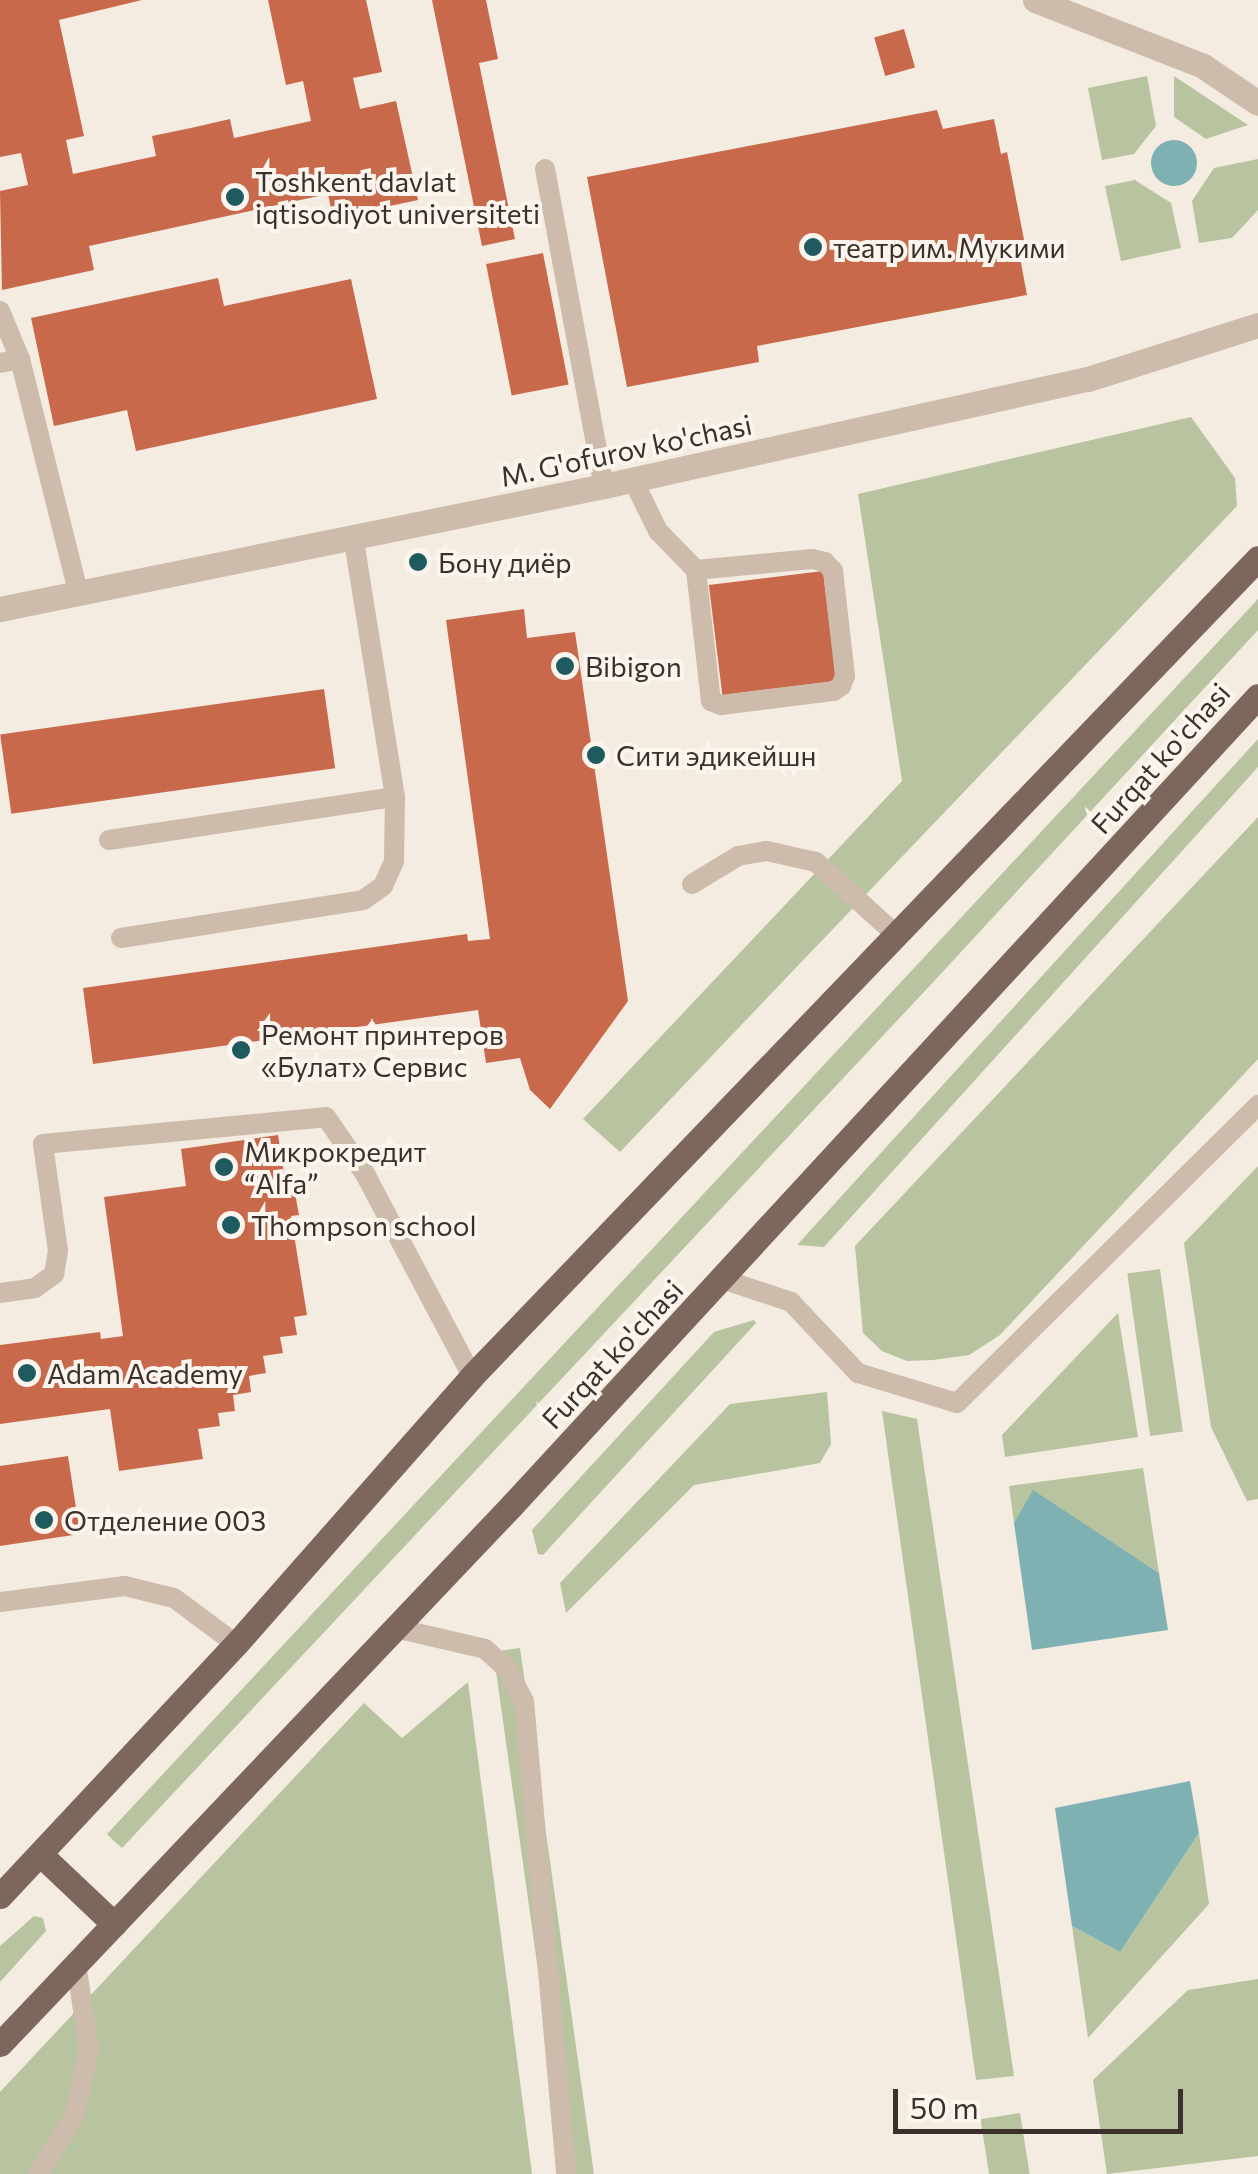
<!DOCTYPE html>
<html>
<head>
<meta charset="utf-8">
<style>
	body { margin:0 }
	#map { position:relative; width:1258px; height:2174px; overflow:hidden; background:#f4ebe1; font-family:Commissioner,sans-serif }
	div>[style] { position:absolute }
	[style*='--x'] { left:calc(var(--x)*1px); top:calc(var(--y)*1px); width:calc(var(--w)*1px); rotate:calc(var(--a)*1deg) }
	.green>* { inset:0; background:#b8c4a0; transform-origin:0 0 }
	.water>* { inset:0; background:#7fb0b2 }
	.round { border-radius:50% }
	.building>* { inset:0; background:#c8694b; transform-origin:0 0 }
	.lane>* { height:20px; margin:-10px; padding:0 10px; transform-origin:10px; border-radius:10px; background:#cdbbac }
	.street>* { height:25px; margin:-12.5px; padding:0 12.5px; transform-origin:12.5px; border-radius:12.5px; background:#cdbbac }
	.primary>* { height:25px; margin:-12.5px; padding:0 12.5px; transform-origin:12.5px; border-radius:12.5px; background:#7d675c }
	.dots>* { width:28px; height:28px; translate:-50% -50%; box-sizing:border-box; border:5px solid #fbf5ee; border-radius:50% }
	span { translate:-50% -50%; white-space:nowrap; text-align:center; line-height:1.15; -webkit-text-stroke:8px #fbf5ee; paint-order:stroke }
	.poi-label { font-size:28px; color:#3b302b }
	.left { translate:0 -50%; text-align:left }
	.street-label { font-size:28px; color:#3b302b }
	.scale { position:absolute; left:893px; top:2089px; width:290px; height:45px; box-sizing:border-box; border:5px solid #3b302b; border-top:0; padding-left:12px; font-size:30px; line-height:35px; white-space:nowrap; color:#3b302b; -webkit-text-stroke:8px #fbf5ee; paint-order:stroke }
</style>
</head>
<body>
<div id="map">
	<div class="green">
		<i style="clip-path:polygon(1147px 76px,1156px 126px,1134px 154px,1102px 160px,1088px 88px)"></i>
		<i style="clip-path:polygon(1174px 76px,1248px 125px,1206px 139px,1174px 117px)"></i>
		<i style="clip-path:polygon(1258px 159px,1258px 210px,1232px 238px,1199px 243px,1192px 201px,1214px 168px)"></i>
		<i style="clip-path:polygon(1135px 180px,1171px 203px,1181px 248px,1121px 261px,1105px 186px)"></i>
		<i style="clip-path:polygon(1191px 417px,1235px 478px,1237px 506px,620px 1152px,583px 1119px,902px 781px,858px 494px)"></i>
		<i style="clip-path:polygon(1258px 599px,1258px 630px,937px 978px,122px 1848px,114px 1841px,107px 1834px)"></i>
		<i style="clip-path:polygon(1258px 739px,1258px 767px,824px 1247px,797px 1245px)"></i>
		<i style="clip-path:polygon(1258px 817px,1258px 1059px,1000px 1335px,969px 1355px,933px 1360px,907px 1361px,882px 1351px,863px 1333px,855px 1246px)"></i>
		<i style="clip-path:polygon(1258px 1166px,1258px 1499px,1247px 1501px,1211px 1427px,1184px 1243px)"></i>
		<i style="left:1160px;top:1269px;width:164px;height:33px;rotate:82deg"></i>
		<i style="clip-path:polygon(1118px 1313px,1138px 1437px,1005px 1457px,1002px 1435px)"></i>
		<i style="clip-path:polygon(754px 1320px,756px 1323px,543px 1555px,538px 1554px,532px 1530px,714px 1332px)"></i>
		<i style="clip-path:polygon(827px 1392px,831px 1444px,820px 1463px,694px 1485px,566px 1613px,560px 1583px,730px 1404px)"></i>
		<i style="clip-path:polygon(882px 1411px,917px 1419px,1014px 2076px,976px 2080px)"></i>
		<i style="clip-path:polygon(1143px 1468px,1159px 1573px,1033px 1491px,1014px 1523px,1009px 1486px)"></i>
		<i style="left:520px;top:1648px;width:531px;height:27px;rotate:82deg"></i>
		<i style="clip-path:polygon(468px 1682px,532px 2174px,0 2174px,0 2092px,364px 1703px,402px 1738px)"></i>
		<i style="clip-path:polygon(1199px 1833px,1209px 1904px,1088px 2038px,1072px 1926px,1120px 1952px)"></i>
		<i style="clip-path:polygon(34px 1916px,43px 1918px,46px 1931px,0 1982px,0 1946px)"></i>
		<i style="clip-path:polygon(1258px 1979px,1258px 2156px,1107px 2174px,1093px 2080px,1188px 1990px)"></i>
		<i style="left:1020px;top:2113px;width:62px;height:40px;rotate:81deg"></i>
	</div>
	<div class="water">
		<i class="round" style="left:1151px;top:140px;width:46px;height:46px"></i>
		<i style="clip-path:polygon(1033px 1490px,1159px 1573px,1168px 1630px,1032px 1650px,1014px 1523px)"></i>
		<i style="clip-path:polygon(1190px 1781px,1199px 1833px,1120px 1952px,1072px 1926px,1055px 1808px)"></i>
	</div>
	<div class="building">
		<i style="clip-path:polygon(0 0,142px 0,59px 20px,84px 136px,66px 140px,73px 174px,156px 156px,152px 136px,191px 128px,230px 119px,234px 138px,311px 121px,303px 81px,286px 85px,268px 0,366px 0,382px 72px,353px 78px,360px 109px,396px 101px,418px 200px,333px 218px,328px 194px,89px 246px,94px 270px,2px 290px,0 191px,28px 185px,21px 153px,0 157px)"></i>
		<i style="clip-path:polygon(432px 0,486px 0,498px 59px,479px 63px,515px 239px,482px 246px)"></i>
		<i style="left:904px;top:29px;width:40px;height:31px;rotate:74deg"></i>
		<i style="clip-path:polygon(937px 110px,943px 129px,994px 119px,1001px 154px,1007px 152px,1026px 250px,1019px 252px,1027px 295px,757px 346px,759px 362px,627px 387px,587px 177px)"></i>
		<i style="left:543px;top:253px;width:134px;height:58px;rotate:79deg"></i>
		<i style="clip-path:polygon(218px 278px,224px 306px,351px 279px,377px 399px,136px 451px,127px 410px,54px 426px,31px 318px)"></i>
		<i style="left:823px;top:571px;width:111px;height:115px;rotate:83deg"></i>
		<i style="clip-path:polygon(524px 609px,527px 638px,575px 632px,628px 1001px,550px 1109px,530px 1090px,520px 1058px,486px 1063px,478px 1010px,93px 1064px,83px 988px,467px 934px,468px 941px,490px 939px,446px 620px)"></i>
		<i style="left:324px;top:689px;width:80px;height:327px;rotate:82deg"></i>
		<i style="clip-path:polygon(278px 1135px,284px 1173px,291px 1171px,299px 1215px,291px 1216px,307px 1315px,294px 1317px,297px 1335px,280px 1337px,283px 1353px,263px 1356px,266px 1373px,249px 1376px,251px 1392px,233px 1395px,235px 1411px,218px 1413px,220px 1426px,198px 1429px,203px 1459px,119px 1471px,110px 1409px,0 1424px,0 1345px,100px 1332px,101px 1339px,123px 1336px,104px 1197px,186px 1186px,181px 1149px)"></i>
		<i style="clip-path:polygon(68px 1456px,80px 1534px,0 1546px,0 1466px)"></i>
	</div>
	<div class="lane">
		<i style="--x:545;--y:169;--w:322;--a:79.5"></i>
		<i style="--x:0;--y:311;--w:52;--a:67.4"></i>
		<i style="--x:20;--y:359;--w:20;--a:169"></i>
		<i style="--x:20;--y:359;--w:240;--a:76"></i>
		<i style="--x:633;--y:480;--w:57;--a:63.9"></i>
		<i style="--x:658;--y:531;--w:54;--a:45.7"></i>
		<i style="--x:696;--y:570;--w:132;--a:83.5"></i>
		<i style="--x:711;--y:701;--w:11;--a:22"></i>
		<i style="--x:721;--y:705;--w:114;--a:-7.1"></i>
		<i style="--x:834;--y:691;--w:9;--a:-36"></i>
		<i style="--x:841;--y:686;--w:11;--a:-68"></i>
		<i style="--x:845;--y:676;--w:106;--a:-96.5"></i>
		<i style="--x:833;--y:571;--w:12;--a:-132"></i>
		<i style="--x:825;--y:562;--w:13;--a:-167"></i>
		<i style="--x:812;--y:559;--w:117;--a:174.6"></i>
		<i style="--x:109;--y:840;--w:289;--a:-8.6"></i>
		<i style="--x:395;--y:797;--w:264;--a:-99.1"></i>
		<i style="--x:692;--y:884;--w:54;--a:-31.3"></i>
		<i style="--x:738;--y:856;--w:29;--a:-10"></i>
		<i style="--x:767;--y:851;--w:50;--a:12.7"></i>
		<i style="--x:816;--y:862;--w:105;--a:42.3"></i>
		<i style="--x:121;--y:938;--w:245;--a:-8.9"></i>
		<i style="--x:363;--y:900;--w:24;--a:-35"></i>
		<i style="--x:383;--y:886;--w:27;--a:-66"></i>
		<i style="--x:394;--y:861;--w:64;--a:-89.1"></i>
		<i style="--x:722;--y:1279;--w:73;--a:18.4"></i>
		<i style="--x:791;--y:1302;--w:98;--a:46.7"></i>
		<i style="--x:858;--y:1373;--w:103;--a:16.9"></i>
		<i style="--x:957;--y:1403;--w:424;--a:-44.7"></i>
		<i style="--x:0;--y:1293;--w:35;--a:-8"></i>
		<i style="--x:35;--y:1288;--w:24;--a:-36"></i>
		<i style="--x:54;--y:1274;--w:23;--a:-80"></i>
		<i style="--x:58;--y:1251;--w:108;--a:-98"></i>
		<i style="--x:43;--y:1144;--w:284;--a:-5.4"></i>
		<i style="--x:326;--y:1117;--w:69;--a:55.6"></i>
		<i style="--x:365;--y:1174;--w:229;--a:62.1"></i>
		<i style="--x:0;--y:1602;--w:126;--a:-7.3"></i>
		<i style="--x:125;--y:1586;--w:50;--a:13.8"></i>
		<i style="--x:174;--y:1598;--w:77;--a:36.6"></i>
		<i style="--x:395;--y:1628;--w:92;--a:13.1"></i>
		<i style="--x:485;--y:1649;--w:31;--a:42"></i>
		<i style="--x:508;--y:1670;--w:35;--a:63"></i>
		<i style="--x:524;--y:1701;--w:475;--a:84.9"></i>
		<i style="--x:38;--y:2174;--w:67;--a:-57.7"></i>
		<i style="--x:74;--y:2117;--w:69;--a:-77.4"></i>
		<i style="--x:89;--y:2050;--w:88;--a:-98.5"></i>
	</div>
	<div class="street">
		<i style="--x:1035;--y:0;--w:180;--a:21.4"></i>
		<i style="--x:1203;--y:66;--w:66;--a:33.9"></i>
		<i style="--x:0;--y:609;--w:616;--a:-11.51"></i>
		<i style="--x:604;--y:486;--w:496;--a:-12.5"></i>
		<i style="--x:1088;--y:379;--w:178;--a:-17.6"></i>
	</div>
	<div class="primary">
		<i style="--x:40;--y:1854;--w:102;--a:43.4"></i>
		<i style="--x:0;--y:1896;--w:345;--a:-46.9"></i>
		<i style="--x:236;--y:1644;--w:357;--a:-48.6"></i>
		<i style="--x:472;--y:1376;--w:1134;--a:-46.14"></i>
		<i style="--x:0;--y:2044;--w:743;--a:-46.47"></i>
		<i style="--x:512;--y:1505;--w:1100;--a:-47.32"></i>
	</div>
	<div class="dots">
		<i style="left:235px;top:197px;background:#1f5a5e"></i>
		<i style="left:813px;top:247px;background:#1f5a5e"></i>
		<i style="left:418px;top:562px;background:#1f5a5e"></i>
		<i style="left:565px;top:666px;background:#1f5a5e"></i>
		<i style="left:596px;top:755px;background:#1f5a5e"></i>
		<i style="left:241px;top:1050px;background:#1f5a5e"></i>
		<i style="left:224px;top:1167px;background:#1f5a5e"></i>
		<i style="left:231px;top:1225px;background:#1f5a5e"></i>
		<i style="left:27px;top:1373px;background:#1f5a5e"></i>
		<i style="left:44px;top:1520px;background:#1f5a5e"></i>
	</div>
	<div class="poi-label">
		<span class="left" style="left:255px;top:197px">Toshkent davlat<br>iqtisodiyot universiteti</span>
		<span class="left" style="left:833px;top:247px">театр им. Мукими</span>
		<span class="left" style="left:438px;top:562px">Бону диёр</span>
		<span class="left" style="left:585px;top:666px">Bibigon</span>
		<span class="left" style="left:616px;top:755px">Сити эдикейшн</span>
		<span class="left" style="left:261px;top:1050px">Ремонт принтеров<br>«Булат» Сервис</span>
		<span class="left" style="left:244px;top:1167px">Микрокредит<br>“Alfa”</span>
		<span class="left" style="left:251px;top:1225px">Thompson school</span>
		<span class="left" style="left:47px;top:1373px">Adam Academy</span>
		<span class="left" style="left:64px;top:1520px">Отделение 003</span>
	</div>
	<div class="street-label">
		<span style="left:626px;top:450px;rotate:-12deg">M. G'ofurov ko'chasi</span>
		<span style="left:1160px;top:758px;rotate:-48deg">Furqat ko'chasi</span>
		<span style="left:612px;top:1354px;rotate:-47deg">Furqat ko'chasi</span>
	</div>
	<div class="scale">50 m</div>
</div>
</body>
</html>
